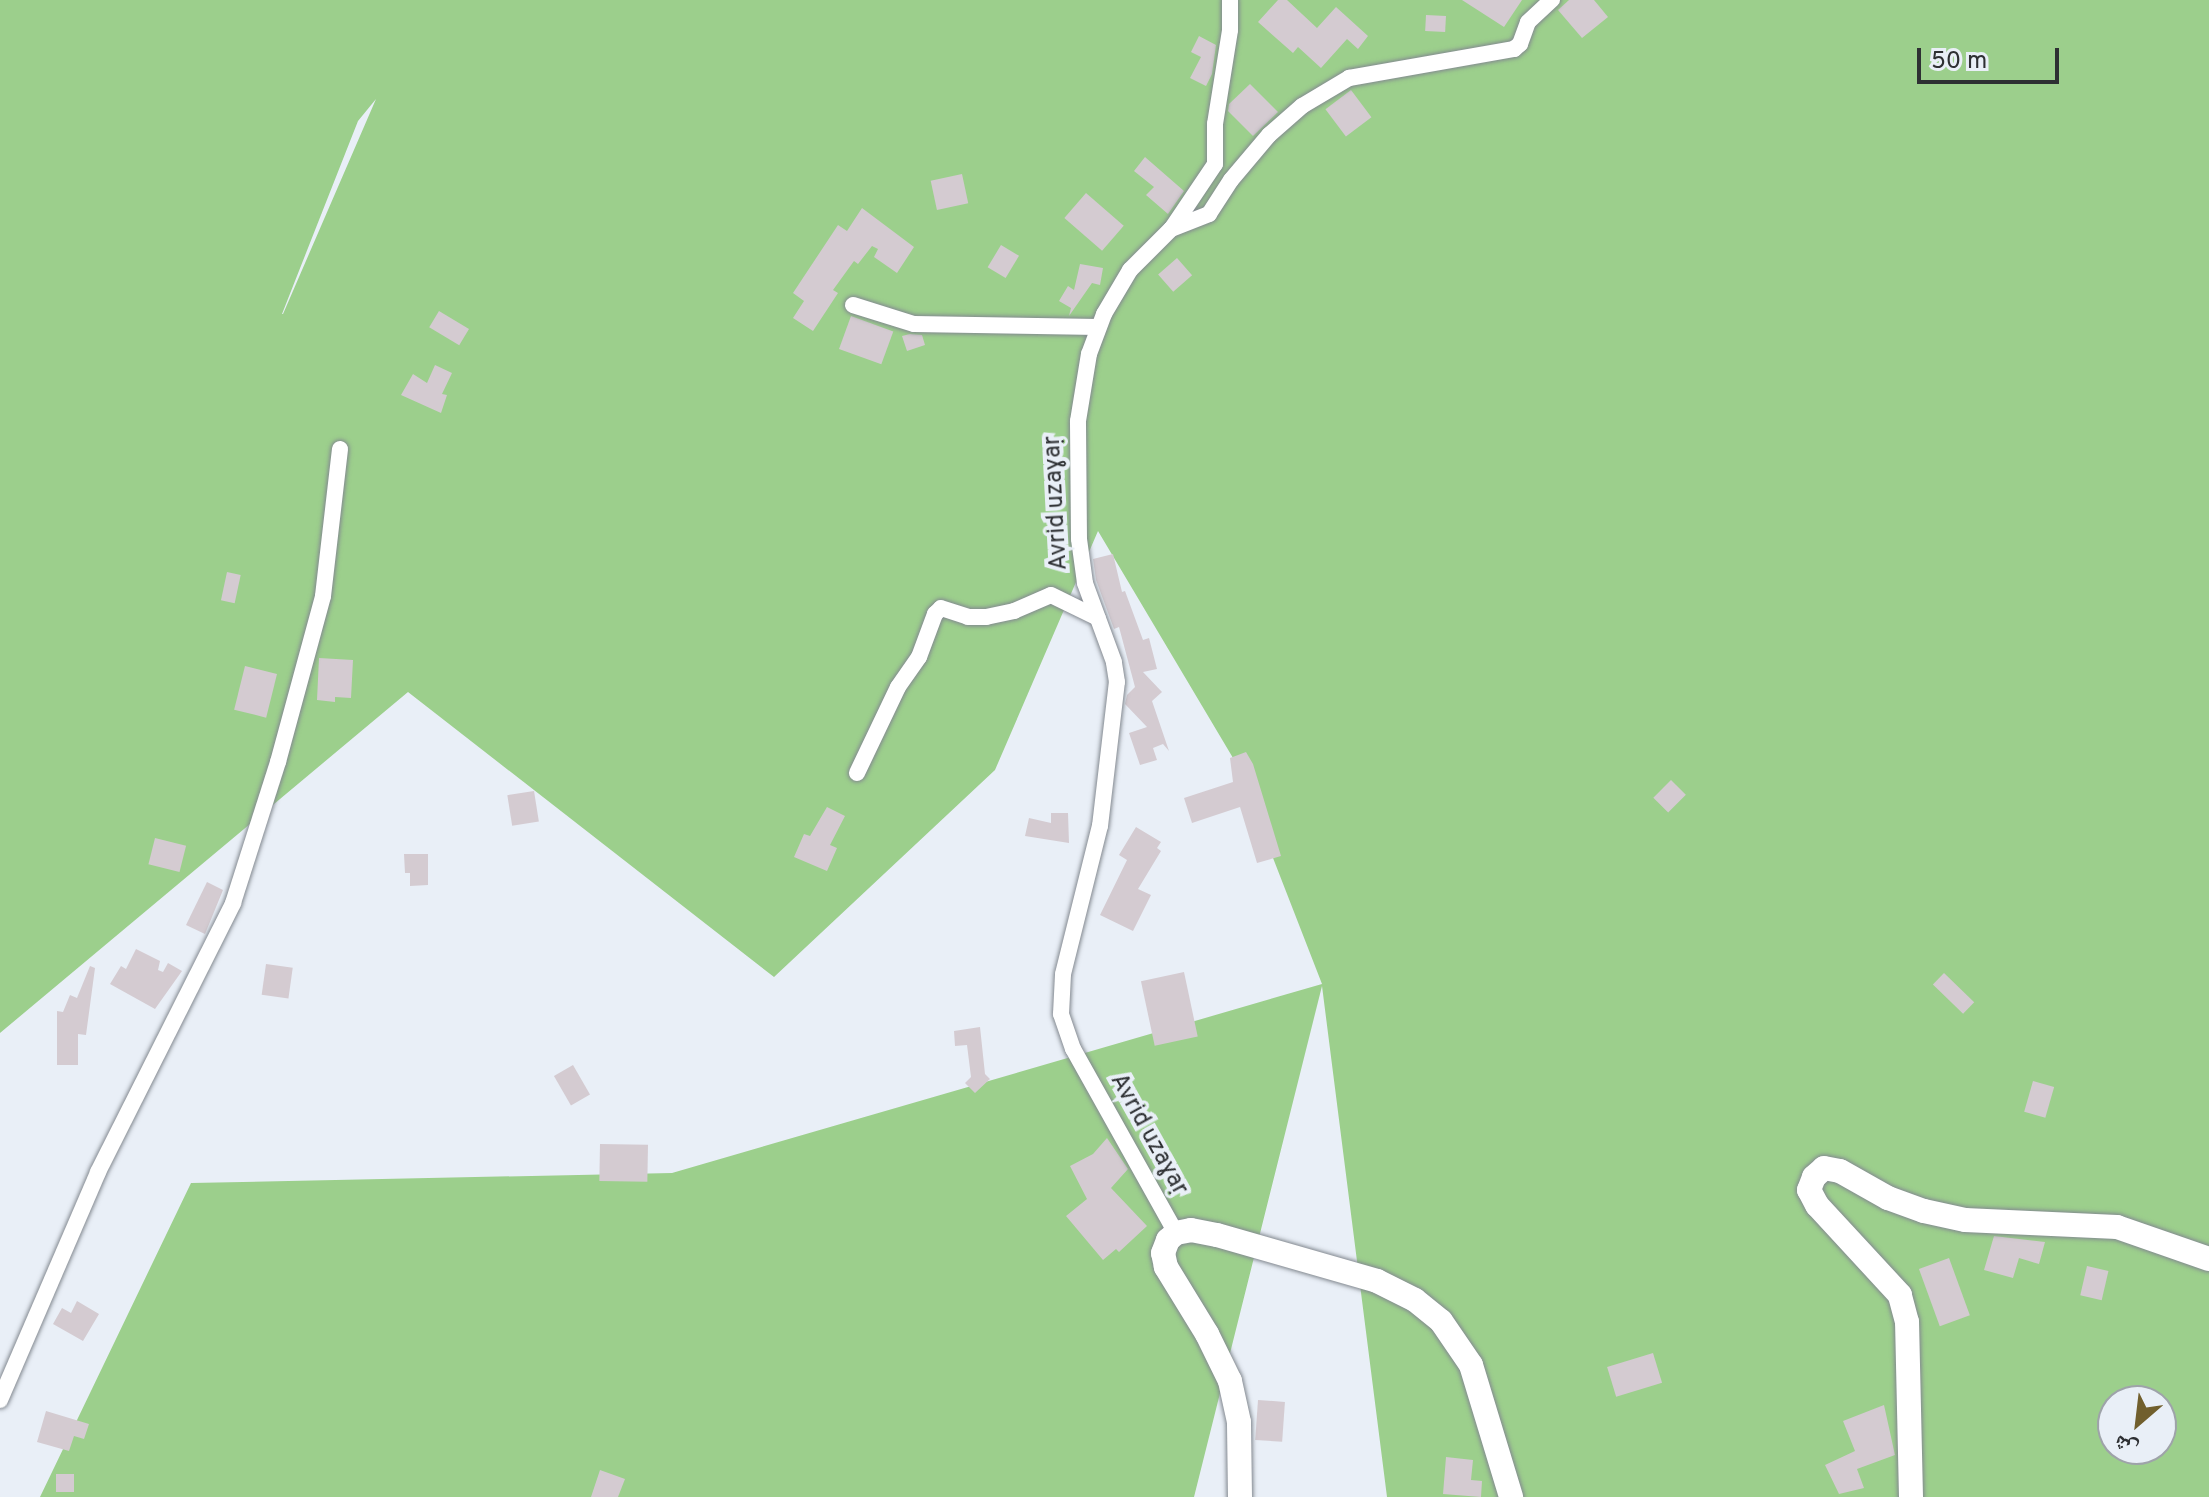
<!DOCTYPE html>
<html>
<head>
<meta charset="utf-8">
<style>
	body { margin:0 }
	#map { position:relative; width:2209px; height:1497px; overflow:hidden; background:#e9eff7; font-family:Overpass,"Noto Naskh Arabic",sans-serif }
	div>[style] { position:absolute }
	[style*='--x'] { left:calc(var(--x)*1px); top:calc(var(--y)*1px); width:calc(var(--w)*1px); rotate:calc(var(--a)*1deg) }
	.green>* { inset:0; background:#9ccf8c }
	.building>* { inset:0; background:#d4cbd1; transform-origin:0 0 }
	.roads { filter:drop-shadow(0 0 2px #838990) drop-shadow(0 0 2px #838990) }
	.street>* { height:16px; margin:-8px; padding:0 8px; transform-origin:8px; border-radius:8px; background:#fff }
	.secondary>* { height:24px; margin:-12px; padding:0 12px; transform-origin:12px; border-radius:12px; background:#fff }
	span { translate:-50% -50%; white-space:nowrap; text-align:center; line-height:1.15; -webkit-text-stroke:8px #e9eff7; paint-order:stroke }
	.street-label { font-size:24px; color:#2e3033 }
	.north { position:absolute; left:2097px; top:1385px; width:80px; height:80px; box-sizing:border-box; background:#e9eff7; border:2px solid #9ea3a9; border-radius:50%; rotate:208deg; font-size:22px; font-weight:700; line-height:32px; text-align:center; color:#2e3033 }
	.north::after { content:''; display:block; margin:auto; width:28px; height:36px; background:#715f2d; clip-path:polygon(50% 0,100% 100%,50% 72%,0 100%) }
	.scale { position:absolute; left:1917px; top:48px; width:142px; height:36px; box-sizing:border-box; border:4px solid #2e3033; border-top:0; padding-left:10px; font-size:24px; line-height:28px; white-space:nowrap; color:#2e3033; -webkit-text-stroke:6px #e9eff7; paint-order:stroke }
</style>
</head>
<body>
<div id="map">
	<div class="green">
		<i style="clip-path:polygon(evenodd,0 0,2209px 0,2209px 1497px,1387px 1497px,1322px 986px,1194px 1497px,40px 1497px,191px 1183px,672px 1173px,1322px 984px,1236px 763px,1098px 531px,995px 770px,774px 977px,408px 692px,0 1033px,0 0,376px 99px,283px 314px,282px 314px,358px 121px,376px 99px,0 0,2113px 1401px,2161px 1401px,2161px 1449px,2113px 1449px,2113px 1401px)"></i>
	</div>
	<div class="building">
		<i style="clip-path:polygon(1278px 0,1287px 0,1317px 28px,1336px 7px,1368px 36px,1358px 49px,1347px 39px,1321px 68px,1298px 47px,1293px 53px,1258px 22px)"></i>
		<i style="clip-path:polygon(1462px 0,1522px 0,1504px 27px)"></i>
		<i style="clip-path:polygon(1569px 0,1594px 0,1608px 17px,1582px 38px,1558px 10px)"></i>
		<i style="left:1426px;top:15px;width:20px;height:16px;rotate:3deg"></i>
		<i style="clip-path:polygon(1199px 36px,1216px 45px,1212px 74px,1206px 86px,1190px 78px,1201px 57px,1191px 52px)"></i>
		<i style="clip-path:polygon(1250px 84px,1278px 112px,1253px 136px,1228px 111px,1229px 104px)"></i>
		<i style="left:1351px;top:90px;width:34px;height:32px;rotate:53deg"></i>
		<i style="clip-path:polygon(1145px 157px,1184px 191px,1168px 214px,1146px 195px,1154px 187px,1134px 171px)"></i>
		<i style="left:962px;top:174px;width:30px;height:32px;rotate:78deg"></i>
		<i style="left:1086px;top:193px;width:50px;height:33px;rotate:41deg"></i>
		<i style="clip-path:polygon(862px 208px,914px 247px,897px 273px,874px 257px,878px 249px,872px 246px,858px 264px,854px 261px,833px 290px,838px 293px,813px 331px,793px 318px,804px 301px,793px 293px,838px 225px,847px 231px)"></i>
		<i style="left:1001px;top:245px;width:21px;height:26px;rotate:31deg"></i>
		<i style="left:1177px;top:258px;width:23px;height:25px;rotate:49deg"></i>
		<i style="clip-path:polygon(1080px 264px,1103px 268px,1100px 285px,1092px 283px,1069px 316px,1071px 308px,1059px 301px,1068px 286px,1074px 290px)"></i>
		<i style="left:439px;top:311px;width:35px;height:19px;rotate:31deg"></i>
		<i style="left:851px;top:316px;width:45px;height:35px;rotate:20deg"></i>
		<i style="clip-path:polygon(910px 334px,922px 335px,925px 345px,907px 351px,902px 336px)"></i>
		<i style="clip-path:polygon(435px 365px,452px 373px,442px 394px,447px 395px,441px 413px,401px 395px,413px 374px,427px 383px)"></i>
		<i style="clip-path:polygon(1113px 554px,1122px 592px,1125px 591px,1143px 640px,1149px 638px,1157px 669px,1143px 672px,1162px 692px,1152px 701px,1169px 751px,1163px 744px,1153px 748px,1157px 760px,1140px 765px,1129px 733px,1147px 727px,1125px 704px,1127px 695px,1135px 687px,1119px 627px,1114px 629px,1096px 580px,1093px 559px)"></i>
		<i style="left:227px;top:572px;width:14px;height:29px;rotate:12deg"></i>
		<i style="clip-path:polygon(319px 658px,353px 660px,351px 698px,335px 697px,335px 702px,317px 700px)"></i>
		<i style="left:245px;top:666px;width:33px;height:45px;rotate:14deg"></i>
		<i style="clip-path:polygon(1246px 752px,1253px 764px,1281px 856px,1257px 863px,1240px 807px,1192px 823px,1184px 798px,1233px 782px,1230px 758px)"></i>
		<i style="left:1671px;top:780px;width:21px;height:25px;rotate:45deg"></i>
		<i style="left:534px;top:791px;width:31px;height:27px;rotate:81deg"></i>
		<i style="clip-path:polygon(827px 807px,845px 816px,830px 845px,837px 848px,827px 871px,794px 857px,804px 834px,810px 836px)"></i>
		<i style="clip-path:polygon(1051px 813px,1068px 813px,1069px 843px,1025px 836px,1029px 818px,1051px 823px)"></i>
		<i style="clip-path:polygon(1136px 827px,1161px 842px,1157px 848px,1161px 851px,1138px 889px,1151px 895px,1133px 931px,1100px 915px,1127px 860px,1119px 855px)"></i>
		<i style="left:155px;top:838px;width:32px;height:27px;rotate:14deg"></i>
		<i style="clip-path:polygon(404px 854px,428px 854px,428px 885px,410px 886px,410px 873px,405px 873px)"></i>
		<i style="clip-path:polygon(207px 882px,223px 890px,205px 934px,186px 925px)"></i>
		<i style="clip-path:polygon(136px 949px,160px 961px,158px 970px,163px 972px,168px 963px,182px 971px,155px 1009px,110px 984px,121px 966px,126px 969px)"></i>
		<i style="left:266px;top:964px;width:27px;height:31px;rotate:8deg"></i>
		<i style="clip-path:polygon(90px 966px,95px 968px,86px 1035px,78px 1034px,78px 1065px,57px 1065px,57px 1011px,63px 1012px,70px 995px,77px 998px)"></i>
		<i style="left:1184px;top:972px;width:66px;height:44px;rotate:78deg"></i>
		<i style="left:1944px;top:973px;width:42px;height:16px;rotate:44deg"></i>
		<i style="clip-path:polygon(980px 1027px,985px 1074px,990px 1079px,975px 1093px,965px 1083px,971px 1077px,967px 1045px,955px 1046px,954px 1031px)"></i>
		<i style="left:573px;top:1065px;width:34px;height:22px;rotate:60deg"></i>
		<i style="left:2033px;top:1081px;width:22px;height:32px;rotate:16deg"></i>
		<i style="clip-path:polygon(1107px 1138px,1128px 1169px,1111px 1188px,1147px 1226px,1119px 1252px,1116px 1249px,1103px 1260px,1066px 1216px,1087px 1199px,1070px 1166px,1093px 1154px)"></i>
		<i style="left:600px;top:1144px;width:48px;height:37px;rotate:1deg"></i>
		<i style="clip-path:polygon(1994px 1236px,2045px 1242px,2039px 1264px,2019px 1258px,2013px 1278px,1984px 1270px)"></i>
		<i style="left:1949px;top:1258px;width:61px;height:32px;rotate:70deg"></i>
		<i style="left:2087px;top:1266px;width:22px;height:30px;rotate:13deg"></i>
		<i style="clip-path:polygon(77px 1301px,99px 1314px,83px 1341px,53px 1324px,62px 1308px,71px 1313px)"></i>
		<i style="left:1653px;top:1353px;width:31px;height:48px;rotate:73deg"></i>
		<i style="left:1258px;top:1400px;width:27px;height:40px;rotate:4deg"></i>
		<i style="clip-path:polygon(1884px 1405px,1895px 1455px,1857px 1469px,1864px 1488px,1839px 1494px,1825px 1465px,1855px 1451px,1843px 1421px)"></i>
		<i style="clip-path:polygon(46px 1411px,89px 1424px,84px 1439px,74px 1436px,69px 1451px,37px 1442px)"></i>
		<i style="clip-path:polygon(1446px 1457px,1473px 1460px,1471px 1480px,1482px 1481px,1481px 1497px,1443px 1494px)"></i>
		<i style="clip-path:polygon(600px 1470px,625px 1479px,618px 1497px,591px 1497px)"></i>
		<i style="left:56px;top:1474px;width:18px;height:18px"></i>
	</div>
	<div class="roads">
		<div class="street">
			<i style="--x:1172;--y:228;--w:77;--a:-56.1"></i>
			<i style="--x:1215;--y:164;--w:40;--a:-90"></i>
			<i style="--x:1215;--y:124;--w:95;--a:-80.9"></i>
			<i style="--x:1230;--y:30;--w:30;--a:-90"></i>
			<i style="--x:853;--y:305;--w:64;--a:17.3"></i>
			<i style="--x:914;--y:324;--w:184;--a:0.9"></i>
			<i style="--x:857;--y:773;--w:95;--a:-64.5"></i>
			<i style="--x:898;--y:687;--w:37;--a:-55"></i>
			<i style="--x:919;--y:657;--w:46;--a:-69.6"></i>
			<i style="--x:935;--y:614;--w:8;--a:-45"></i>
			<i style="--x:941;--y:608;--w:28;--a:18"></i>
			<i style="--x:968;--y:617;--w:18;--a:0"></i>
			<i style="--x:986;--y:617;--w:29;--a:-12"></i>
			<i style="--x:1014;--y:611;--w:40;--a:-23.4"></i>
			<i style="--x:1051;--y:595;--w:52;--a:26.1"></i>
			<i style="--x:1176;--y:1233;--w:211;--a:-119.2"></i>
			<i style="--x:1073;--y:1049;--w:37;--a:-109"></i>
			<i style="--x:1061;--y:1014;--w:40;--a:-87.1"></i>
			<i style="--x:1063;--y:974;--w:153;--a:-76"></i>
			<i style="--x:1100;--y:826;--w:145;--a:-83.3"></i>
			<i style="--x:1117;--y:682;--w:20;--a:-99"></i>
			<i style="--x:1114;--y:662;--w:84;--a:-110.2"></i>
			<i style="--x:1085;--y:583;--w:44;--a:-97.8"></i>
			<i style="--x:1079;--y:539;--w:118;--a:-90.5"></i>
			<i style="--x:1078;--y:421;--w:68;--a:-80.7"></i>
			<i style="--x:1089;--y:354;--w:43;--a:-69.4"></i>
			<i style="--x:1104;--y:314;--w:51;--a:-59.4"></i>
			<i style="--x:1130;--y:270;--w:58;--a:-45"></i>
			<i style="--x:1171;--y:229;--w:41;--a:-21.5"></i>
			<i style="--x:1209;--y:214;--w:40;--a:-57.1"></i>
			<i style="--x:1231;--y:180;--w:59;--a:-49.8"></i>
			<i style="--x:1269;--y:135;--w:44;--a:-41.3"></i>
			<i style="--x:1302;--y:106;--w:55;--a:-30.8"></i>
			<i style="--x:1349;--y:78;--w:168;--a:-10"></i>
			<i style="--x:1514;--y:49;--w:8;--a:-40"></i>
			<i style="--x:1520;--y:44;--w:23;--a:-70"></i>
			<i style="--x:1528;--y:22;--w:33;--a:-43"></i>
			<i style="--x:0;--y:1400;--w:248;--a:-66.7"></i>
			<i style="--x:98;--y:1172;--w:301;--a:-63.3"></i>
			<i style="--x:233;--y:903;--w:148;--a:-72.3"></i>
			<i style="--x:278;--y:762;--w:172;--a:-74.8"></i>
			<i style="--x:323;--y:596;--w:148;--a:-83.4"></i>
		</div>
		<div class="secondary">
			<i style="--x:1240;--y:1497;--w:75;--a:-90.8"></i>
			<i style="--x:1239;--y:1422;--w:42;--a:-102.4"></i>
			<i style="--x:1230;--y:1381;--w:52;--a:-116.1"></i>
			<i style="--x:1207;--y:1334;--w:79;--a:-121.5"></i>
			<i style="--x:1166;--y:1267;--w:14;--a:-102"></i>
			<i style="--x:1163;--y:1253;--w:14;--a:-69"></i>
			<i style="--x:1168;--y:1240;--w:11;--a:-41"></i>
			<i style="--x:1176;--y:1233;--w:15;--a:-11"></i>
			<i style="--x:1191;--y:1230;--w:26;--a:11"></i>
			<i style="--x:1217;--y:1235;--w:166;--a:16"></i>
			<i style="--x:1377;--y:1281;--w:42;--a:26.6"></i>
			<i style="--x:1415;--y:1300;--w:33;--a:39"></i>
			<i style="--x:1441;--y:1321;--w:53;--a:55.7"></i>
			<i style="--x:1471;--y:1365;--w:138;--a:73.1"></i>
			<i style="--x:1911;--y:1497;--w:175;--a:-91.3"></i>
			<i style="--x:1907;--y:1322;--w:28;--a:-105"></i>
			<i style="--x:1900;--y:1295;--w:122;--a:-132.7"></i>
			<i style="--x:1817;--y:1205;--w:17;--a:-118"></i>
			<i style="--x:1809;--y:1190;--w:14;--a:-69"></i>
			<i style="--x:1814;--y:1177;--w:13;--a:-42"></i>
			<i style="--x:1824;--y:1168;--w:16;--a:11"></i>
			<i style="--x:1840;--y:1171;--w:55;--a:29.4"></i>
			<i style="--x:1888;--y:1198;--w:38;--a:20"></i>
			<i style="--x:1924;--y:1211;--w:42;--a:12.4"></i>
			<i style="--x:1965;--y:1220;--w:152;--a:2.6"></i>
			<i style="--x:2117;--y:1227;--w:97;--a:19.2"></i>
		</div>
	</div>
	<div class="street-label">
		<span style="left:1057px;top:503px;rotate:-93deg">Avrid uzaɣaṛ</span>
		<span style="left:1148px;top:1135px;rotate:61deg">Avrid uzaɣaṛ</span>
	</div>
	<div class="north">ش</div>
	<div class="scale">50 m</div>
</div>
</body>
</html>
